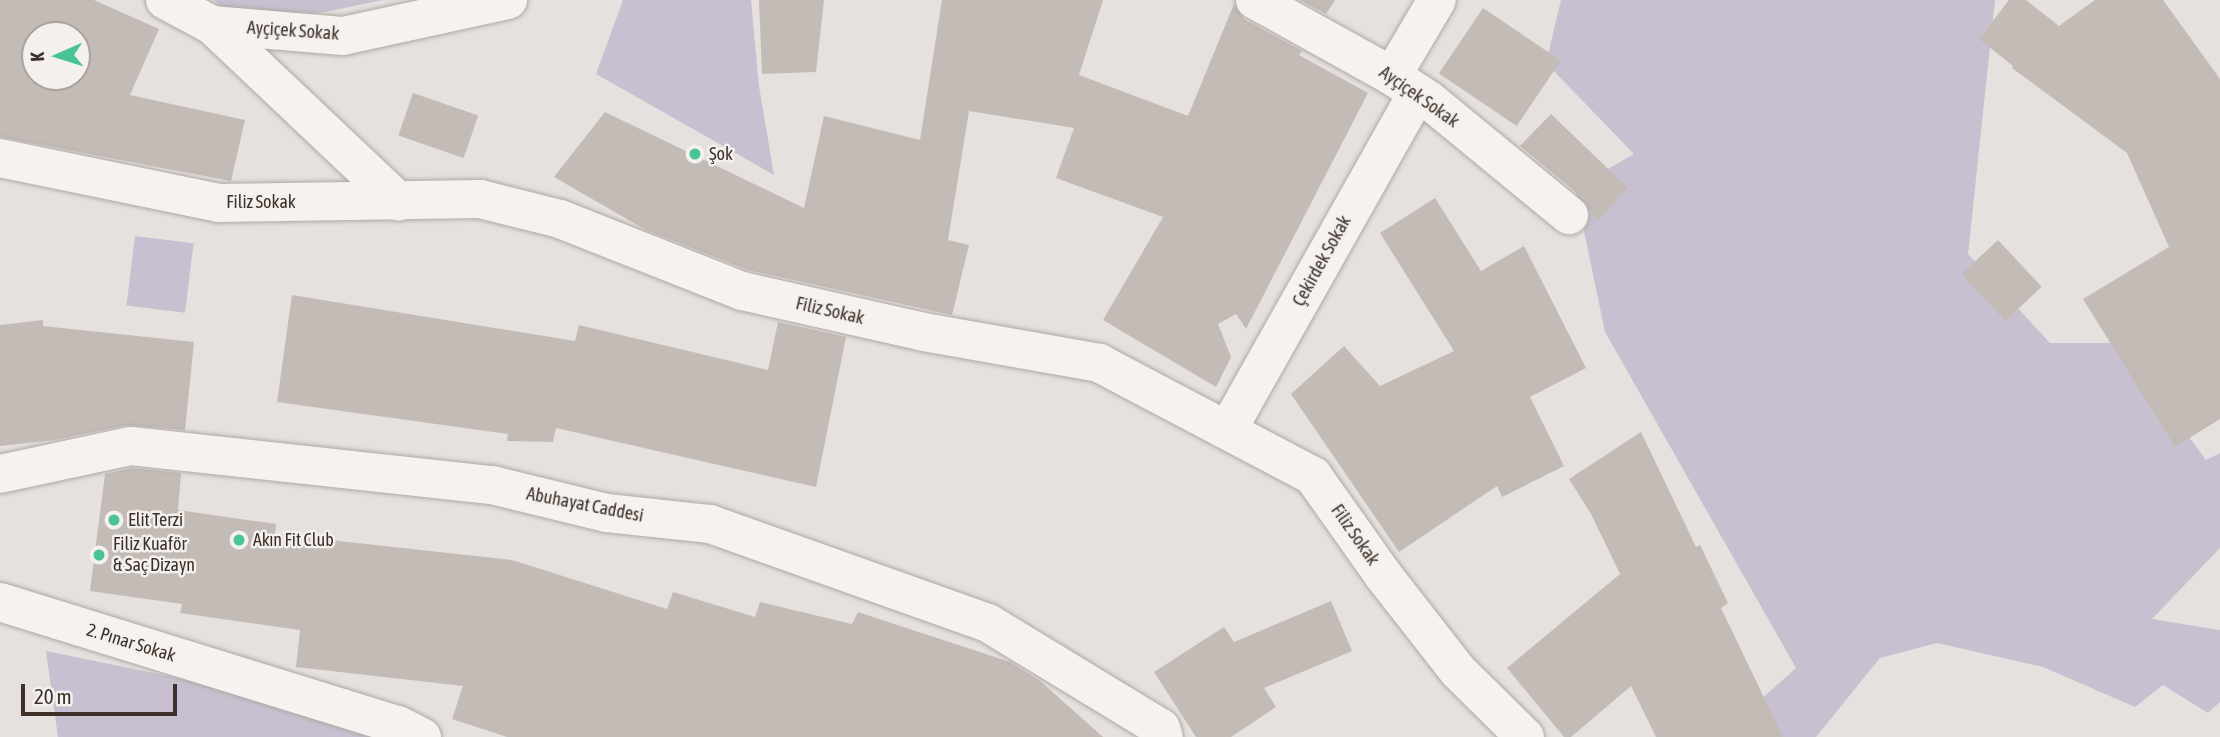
<!DOCTYPE html>
<html>
<head>
<meta charset="utf-8">
<style>
	body { margin:0 }
	#map { position:relative; width:2220px; height:737px; overflow:hidden; background:#e6e1de; font-family:"Asap Condensed",sans-serif }
	div>[style] { position:absolute }
	[style*='--x'] { left:calc(var(--x)*1px); top:calc(var(--y)*1px); width:calc(var(--w)*1px); rotate:calc(var(--a)*1deg) }
	.green>* { inset:0; background:#c8c0d0; transform-origin:0 0 }
	.building>* { inset:0; background:#c3bbb6; transform-origin:0 0 }
	.roads { filter:drop-shadow(0 0 2px #b0a8a4) drop-shadow(0 0 2px #b0a8a4) }
	.minor>* { height:38px; margin:-19px; padding:0 19px; transform-origin:19px; border-radius:19px; background:#f5f2f0 }
	.dots>* { width:19px; height:19px; translate:-50% -50%; box-sizing:border-box; border:4px solid #f4f0ed; border-radius:50% }
	span { translate:-50% -50%; white-space:nowrap; text-align:center; line-height:1.15; -webkit-text-stroke:5px #f4f0ed; paint-order:stroke }
	.street-label { font-size:18px; color:#3c3028 }
	.poi-label { font-size:18px; color:#3c3028 }
	.left { translate:0 -50%; text-align:left }
	.north { position:absolute; left:21px; top:21px; width:70px; height:70px; box-sizing:border-box; background:#f4f0ed; border:2px solid #aaa39e; border-radius:50%; rotate:267deg; font-size:19px; font-weight:700; line-height:28px; text-align:center; color:#3c3028 }
	.north::after { content:''; display:block; margin:auto; width:24px; height:32px; background:#4ac494; clip-path:polygon(50% 0,100% 100%,50% 72%,0 100%) }
	.scale { position:absolute; left:21px; top:684px; width:156px; height:32px; box-sizing:border-box; border:4px solid #3c3028; border-top:0; padding-left:9px; font-size:21px; line-height:24px; white-space:nowrap; color:#3c3028; -webkit-text-stroke:5px #f4f0ed; paint-order:stroke }
</style>
</head>
<body>
<div id="map">
	<div class="green">
		<i style="clip-path:polygon(214px 0,383px 0,320px 13px,231px 14px)"></i>
		<i style="clip-path:polygon(623px 0,751px 0,759px 86px,774px 175px,596px 74px)"></i>
		<i style="clip-path:polygon(1561px 0,1995px 0,1968px 254px,2050px 343px,2120px 343px,2206px 460px,2220px 453px,2220px 548px,2152px 619px,2220px 630px,2220px 702px,2208px 713px,2163px 685px,2135px 707px,2043px 667px,1937px 643px,1880px 658px,1816px 737px,1737px 737px,1737px 721px,1796px 668px,1605px 332px,1575px 188px,1634px 154px,1546px 63px)"></i>
		<i style="left:135px;top:236px;width:59px;height:70px;rotate:7deg"></i>
		<i style="clip-path:polygon(46px 651px,246px 692px,374px 737px,58px 737px)"></i>
	</div>
	<div class="building">
		<i style="clip-path:polygon(evenodd,0 0,94px 0,159px 29px,130px 95px,245px 120px,231px 181px,0 137px,0 0,35px 35px,77px 35px,77px 77px,35px 77px,35px 35px)"></i>
		<i style="clip-path:polygon(759px 0,824px 0,816px 72px,762px 74px)"></i>
		<i style="clip-path:polygon(942px 0,1103px 0,1079px 75px,1188px 116px,1234px 4px,1244px 19px,1302px 51px,1299px 55px,1368px 93px,1246px 329px,1236px 314px,1218px 324px,1231px 357px,1216px 387px,1103px 320px,1163px 217px,1056px 178px,1074px 128px,969px 111px,948px 240px,969px 245px,952px 315px,748px 270px,646px 230px,554px 177px,605px 112px,804px 208px,824px 116px,920px 140px)"></i>
		<i style="clip-path:polygon(1300px 0,1335px 0,1326px 14px)"></i>
		<i style="clip-path:polygon(2009px 0,2026px 0,2059px 26px,2095px 0,2163px 0,2220px 79px,2220px 419px,2175px 447px,2083px 299px,2169px 247px,2127px 153px,2012px 68px,2013px 66px,1979px 39px)"></i>
		<i style="left:1483px;top:8px;width:94px;height:79px;rotate:34deg"></i>
		<i style="left:413px;top:93px;width:69px;height:45px;rotate:19deg"></i>
		<i style="clip-path:polygon(1551px 114px,1628px 188px,1597px 221px,1583px 198px,1520px 146px)"></i>
		<i style="clip-path:polygon(1435px 198px,1481px 271px,1524px 246px,1586px 368px,1530px 397px,1564px 466px,1502px 497px,1497px 486px,1399px 552px,1291px 394px,1344px 346px,1380px 386px,1454px 351px,1380px 233px)"></i>
		<i style="left:1998px;top:240px;width:64px;height:50px;rotate:47deg"></i>
		<i style="clip-path:polygon(292px 295px,575px 341px,579px 325px,768px 370px,778px 322px,846px 337px,816px 487px,556px 428px,553px 442px,507px 441px,508px 434px,277px 402px)"></i>
		<i style="clip-path:polygon(43px 320px,43px 326px,194px 342px,185px 430px,127px 425px,54px 440px,0 446px,0 325px)"></i>
		<i style="clip-path:polygon(1641px 432px,1696px 547px,1700px 545px,1728px 603px,1721px 608px,1783px 737px,1656px 737px,1631px 686px,1571px 737px,1564px 737px,1507px 668px,1620px 574px,1591px 514px,1569px 479px)"></i>
		<i style="clip-path:polygon(132px 468px,181px 473px,178px 510px,276px 524px,275px 534px,512px 560px,667px 609px,673px 592px,755px 617px,760px 602px,852px 624px,858px 612px,1010px 662px,1039px 680px,1103px 737px,507px 737px,452px 719px,463px 686px,296px 667px,300px 630px,180px 613px,182px 604px,90px 591px,105px 474px)"></i>
		<i style="clip-path:polygon(1331px 601px,1352px 651px,1264px 688px,1276px 707px,1231px 737px,1196px 737px,1154px 672px,1224px 627px,1234px 642px)"></i>
	</div>
	<div class="roads">
		<div class="minor">
			<i style="--x:165;--y:0;--w:53;--a:28"></i>
			<i style="--x:212;--y:25;--w:131;--a:4.8"></i>
			<i style="--x:343;--y:36;--w:169;--a:-12.3"></i>
			<i style="--x:1255;--y:0;--w:157;--a:29"></i>
			<i style="--x:1392;--y:76;--w:45;--a:33.3"></i>
			<i style="--x:1430;--y:101;--w:180;--a:39.4"></i>
			<i style="--x:212;--y:25;--w:257;--a:43.4"></i>
			<i style="--x:1392;--y:76;--w:88;--a:-59.4"></i>
			<i style="--x:0;--y:158;--w:224;--a:11.6"></i>
			<i style="--x:219;--y:203;--w:261;--a:-0.9"></i>
			<i style="--x:480;--y:199;--w:82;--a:14"></i>
			<i style="--x:560;--y:219;--w:196;--a:21.6"></i>
			<i style="--x:742;--y:291;--w:187;--a:12.7"></i>
			<i style="--x:924;--y:332;--w:178;--a:10"></i>
			<i style="--x:1099;--y:363;--w:242;--a:27.8"></i>
			<i style="--x:1313;--y:476;--w:121;--a:54.7"></i>
			<i style="--x:1383;--y:575;--w:122;--a:52"></i>
			<i style="--x:1458;--y:671;--w:94;--a:44.6"></i>
			<i style="--x:1228;--y:429;--w:386;--a:-60.6"></i>
			<i style="--x:0;--y:474;--w:134;--a:-12.1"></i>
			<i style="--x:131;--y:446;--w:363;--a:6.2"></i>
			<i style="--x:492;--y:485;--w:118;--a:13.7"></i>
			<i style="--x:607;--y:513;--w:104;--a:6.1"></i>
			<i style="--x:710;--y:524;--w:295;--a:19.6"></i>
			<i style="--x:988;--y:623;--w:202;--a:31.3"></i>
			<i style="--x:1161;--y:728;--w:9;--a:72"></i>
			<i style="--x:0;--y:602;--w:417;--a:17.2"></i>
			<i style="--x:398;--y:725;--w:27;--a:27"></i>
		</div>
	</div>
	<div class="dots">
		<i style="left:695px;top:154px;background:#4ac494"></i>
		<i style="left:114px;top:520px;background:#4ac494"></i>
		<i style="left:239px;top:540px;background:#4ac494"></i>
		<i style="left:99px;top:555px;background:#4ac494"></i>
	</div>
	<div class="street-label">
		<span style="left:293px;top:31px;rotate:4deg">Ayçiçek Sokak</span>
		<span style="left:1419px;top:97px;rotate:35deg">Ayçiçek Sokak</span>
		<span style="left:261px;top:202px">Filiz Sokak</span>
		<span style="left:1322px;top:261px;rotate:-61deg">Çekirdek Sokak</span>
		<span style="left:830px;top:311px;rotate:13deg">Filiz Sokak</span>
		<span style="left:585px;top:505px;rotate:11deg">Abuhayat Caddesi</span>
		<span style="left:1355px;top:535px;rotate:55deg">Filiz Sokak</span>
		<span style="left:131px;top:643px;rotate:17deg">2. Pınar Sokak</span>
	</div>
	<div class="poi-label">
		<span class="left" style="left:709px;top:154px">Şok</span>
		<span class="left" style="left:128px;top:520px">Elit Terzi</span>
		<span class="left" style="left:253px;top:540px">Akın Fit Club</span>
		<span class="left" style="left:113px;top:555px">Filiz Kuaför<br>&amp; Saç Dizayn</span>
	</div>
	<div class="north">K</div>
	<div class="scale">20 m</div>
</div>
</body>
</html>
